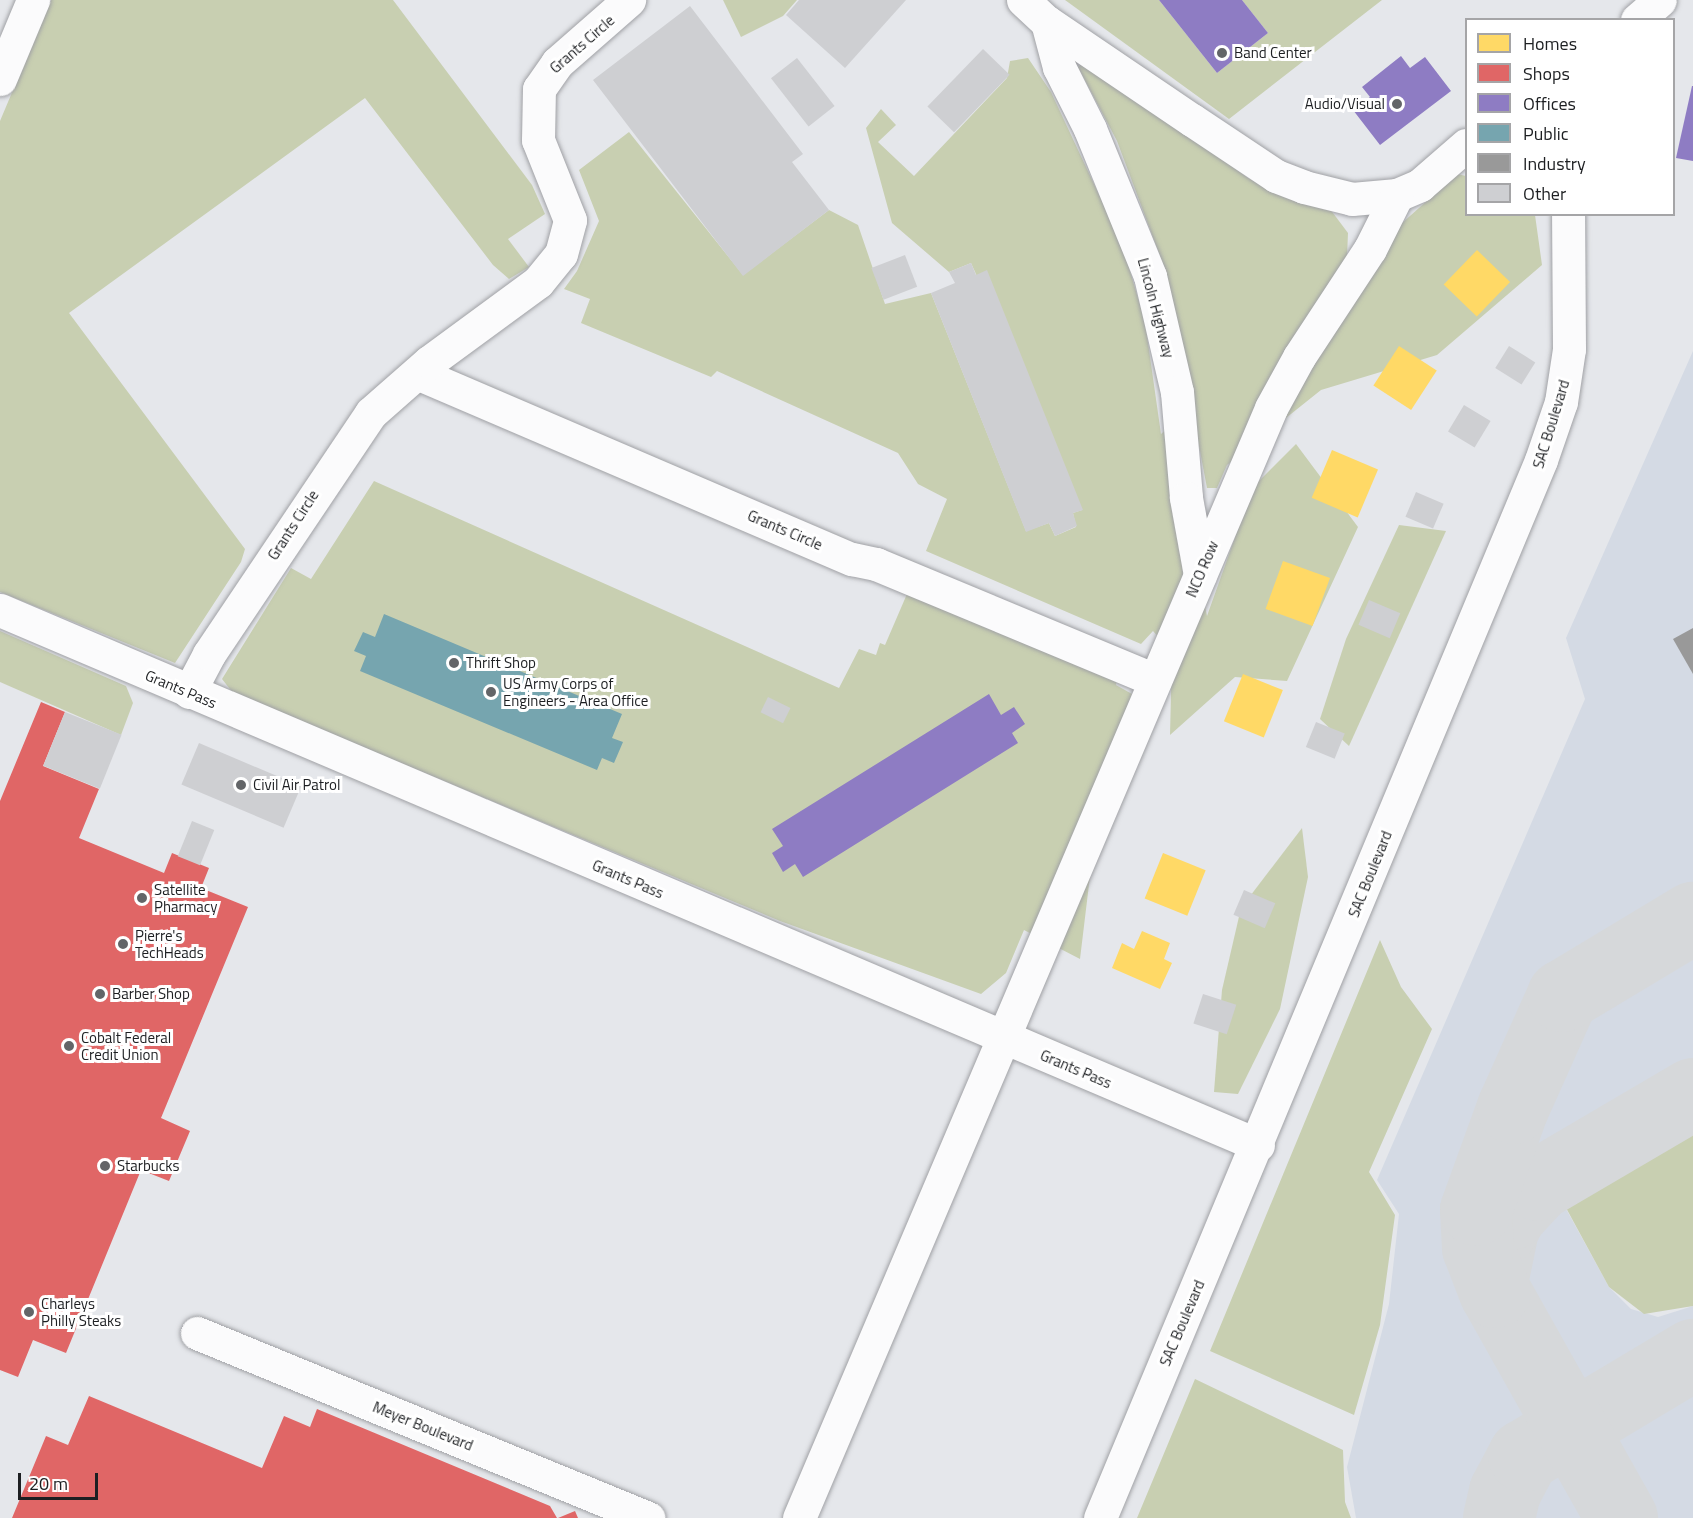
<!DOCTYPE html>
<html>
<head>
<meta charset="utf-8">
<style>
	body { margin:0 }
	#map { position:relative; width:1693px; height:1518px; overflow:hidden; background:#e5e7eb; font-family:"Titillium Web",sans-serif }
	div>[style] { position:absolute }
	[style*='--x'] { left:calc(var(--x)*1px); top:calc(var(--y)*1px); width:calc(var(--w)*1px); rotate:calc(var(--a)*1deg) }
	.built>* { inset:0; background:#d4dae4 }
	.green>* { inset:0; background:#c8cfb1 }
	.homes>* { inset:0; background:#ffd966; transform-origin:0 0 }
	.shops>* { inset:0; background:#e06666 }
	.offices>* { inset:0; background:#8e7cc3 }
	.public>* { inset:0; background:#76a5af }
	.industry>* { inset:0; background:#999 }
	.taxiway>* { height:72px; margin:-36px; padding:0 36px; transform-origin:36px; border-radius:36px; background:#d6d8da }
	.building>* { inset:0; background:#cecfd2; transform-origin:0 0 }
	.roads { filter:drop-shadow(0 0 2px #a0a1a5) drop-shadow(0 0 2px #a0a1a5) }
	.minor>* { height:33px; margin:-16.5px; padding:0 16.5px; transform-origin:16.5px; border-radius:16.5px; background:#fbfbfc }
	.dots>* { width:16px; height:16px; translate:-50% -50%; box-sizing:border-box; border:3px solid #fff; border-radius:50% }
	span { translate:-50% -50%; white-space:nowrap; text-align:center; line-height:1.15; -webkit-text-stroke:6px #fff; paint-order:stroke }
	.street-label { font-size:15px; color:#1d1f22 }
	.poi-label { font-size:15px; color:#1d1f22 }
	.left { translate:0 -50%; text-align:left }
	.right { translate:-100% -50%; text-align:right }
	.legend { position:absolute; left:1465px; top:18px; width:210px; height:198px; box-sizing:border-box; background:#fff; border:2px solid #a5a5a7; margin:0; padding:8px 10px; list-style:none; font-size:18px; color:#1d1f22 }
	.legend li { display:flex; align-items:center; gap:12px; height:30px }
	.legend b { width:30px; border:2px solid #a5a5a7 }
	.scale { position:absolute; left:18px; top:1473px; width:80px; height:27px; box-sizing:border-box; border:3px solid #1d1f22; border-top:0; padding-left:8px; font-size:18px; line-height:21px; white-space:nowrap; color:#1d1f22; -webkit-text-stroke:4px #fff; paint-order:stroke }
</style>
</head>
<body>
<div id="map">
	<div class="built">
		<i style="clip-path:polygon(1693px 351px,1693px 1133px,1565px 1207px,1609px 1287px,1631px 1309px,1658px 1317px,1693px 1306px,1693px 1518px,1356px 1518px,1347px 1467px,1389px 1304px,1399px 1214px,1377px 1180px,1585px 699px,1566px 638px)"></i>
	</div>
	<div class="green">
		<i style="clip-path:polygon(51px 0,393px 0,532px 185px,545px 214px,508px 239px,529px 267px,509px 279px,493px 265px,365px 98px,69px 313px,245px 549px,241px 562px,175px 663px,0 592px,0 121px)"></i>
		<i style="clip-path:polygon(723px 0,797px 0,783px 16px,741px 37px)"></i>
		<i style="clip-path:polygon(1065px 0,1159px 0,1217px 73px,1268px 33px,1242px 0,1382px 0,1229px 119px)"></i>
		<i style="clip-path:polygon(1028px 58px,1051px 92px,1122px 244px,1145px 322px,1161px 434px,1169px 427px,1207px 616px,1253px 487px,1296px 444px,1358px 527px,1287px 681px,1235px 677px,1170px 735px,1172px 653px,1153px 631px,1141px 644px,926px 551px,947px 499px,918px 484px,898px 453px,717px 371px,711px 377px,581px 323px,590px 299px,564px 289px,577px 271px,599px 221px,579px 170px,629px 132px,743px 275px,829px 210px,858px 225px,885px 304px,931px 293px,1026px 531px,1049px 523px,1055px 536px,1076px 527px,1073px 513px,1082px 510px,971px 263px,949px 272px,892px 223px,866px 128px,881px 109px,896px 125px,878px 142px,914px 176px,1007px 78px,1010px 61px)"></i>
		<i style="clip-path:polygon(1087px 60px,1248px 178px,1296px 202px,1330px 209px,1348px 233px,1347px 257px,1382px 241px,1457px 174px,1466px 176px,1466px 214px,1535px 215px,1542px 265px,1437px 355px,1321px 390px,1227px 465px,1217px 488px,1207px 488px,1166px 272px,1117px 141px,1078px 67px)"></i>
		<i style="clip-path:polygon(374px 481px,839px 688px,859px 649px,876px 655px,880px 643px,885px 645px,910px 587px,1117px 677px,1116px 685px,1132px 694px,1101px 785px,1080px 959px,1024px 930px,1006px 973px,981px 994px,780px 921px,233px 693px,222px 679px,291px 568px,311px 579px)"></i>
		<i style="clip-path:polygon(1399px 525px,1446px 531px,1349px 746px,1320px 719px,1346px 639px)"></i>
		<i style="clip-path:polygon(0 631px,126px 686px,133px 703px,121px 735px,0 682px)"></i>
		<i style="clip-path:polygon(1302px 828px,1308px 877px,1280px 1009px,1238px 1094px,1214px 1092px,1222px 990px,1241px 908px)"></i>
		<i style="clip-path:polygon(1380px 940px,1401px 987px,1432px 1029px,1369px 1172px,1395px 1215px,1380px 1325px,1354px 1415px,1210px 1351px)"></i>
		<i style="clip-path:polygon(1693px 1133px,1693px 1306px,1644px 1314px,1609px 1287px,1565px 1206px)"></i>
		<i style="clip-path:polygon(1195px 1379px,1343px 1450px,1345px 1502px,1351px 1518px,1137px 1518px)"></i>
	</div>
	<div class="homes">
		<i style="left:1477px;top:250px;width:46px;height:48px;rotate:44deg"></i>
		<i style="left:1399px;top:346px;width:45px;height:47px;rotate:33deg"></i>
		<i style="left:1332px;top:450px;width:50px;height:52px;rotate:23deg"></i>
		<i style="left:1283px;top:561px;width:50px;height:51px;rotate:20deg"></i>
		<i style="left:1243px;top:674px;width:43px;height:51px;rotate:22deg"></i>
		<i style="left:1163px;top:853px;width:46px;height:49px;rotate:22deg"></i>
		<i style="clip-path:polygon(1142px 931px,1170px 943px,1164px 959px,1172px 963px,1160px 989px,1112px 968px,1122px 943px,1134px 949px)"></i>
	</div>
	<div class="shops">
		<i style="clip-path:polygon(41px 702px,65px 712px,43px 766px,99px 789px,79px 838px,164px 873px,172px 853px,209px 868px,201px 888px,248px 907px,161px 1118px,190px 1131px,169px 1181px,141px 1170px,66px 1353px,33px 1340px,18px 1377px,0 1370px,0 801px)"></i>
		<i style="clip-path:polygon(89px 1396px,262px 1468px,284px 1416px,310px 1427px,317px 1409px,550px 1506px,557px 1518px,12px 1518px,46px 1436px,68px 1445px)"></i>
		<i style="clip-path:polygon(575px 1511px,578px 1518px,558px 1518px)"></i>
	</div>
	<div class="offices">
		<i style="clip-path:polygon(1159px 0,1242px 0,1268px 33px,1217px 73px)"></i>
		<i style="clip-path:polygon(1401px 56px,1410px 68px,1425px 57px,1451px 91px,1380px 145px,1353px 110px,1370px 97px,1362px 87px)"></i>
		<i style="clip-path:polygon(1692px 86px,1693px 86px,1693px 161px,1676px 158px)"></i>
		<i style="clip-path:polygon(989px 694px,1001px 715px,1014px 707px,1025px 724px,1012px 733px,1018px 743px,803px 877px,795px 864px,783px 872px,772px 853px,783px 846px,772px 829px)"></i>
	</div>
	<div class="public">
		<i style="clip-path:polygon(384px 614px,622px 714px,612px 738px,623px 742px,614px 763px,602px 758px,597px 770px,360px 671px,366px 656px,354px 651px,363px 632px,375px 637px)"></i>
	</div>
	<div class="industry">
		<i style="clip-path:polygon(1693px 628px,1693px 674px,1673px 639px)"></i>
	</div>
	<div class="taxiway">
		<i style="--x:1494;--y:1273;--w:45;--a:-78.4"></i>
		<i style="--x:1503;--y:1229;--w:17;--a:-62"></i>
		<i style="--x:1511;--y:1214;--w:40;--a:-47"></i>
		<i style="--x:1538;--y:1185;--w:180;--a:-30.4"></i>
		<i style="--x:1499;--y:1518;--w:27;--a:-77"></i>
		<i style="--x:1505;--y:1492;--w:41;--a:-62.2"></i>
		<i style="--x:1524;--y:1456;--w:197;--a:-30.9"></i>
		<i style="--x:1622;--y:1518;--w:259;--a:-119.3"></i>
		<i style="--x:1495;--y:1292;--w:47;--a:-111.1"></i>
		<i style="--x:1478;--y:1248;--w:38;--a:-93"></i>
		<i style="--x:1476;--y:1210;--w:109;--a:-70.1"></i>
		<i style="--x:1513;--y:1108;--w:123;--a:-65.9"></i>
		<i style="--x:1563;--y:996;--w:152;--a:-31"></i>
	</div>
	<div class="building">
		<i style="clip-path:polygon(799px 0,906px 0,845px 68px,786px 15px)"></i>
		<i style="clip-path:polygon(690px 6px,803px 154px,792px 162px,829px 210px,743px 276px,593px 80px)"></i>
		<i style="left:983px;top:49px;width:37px;height:80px;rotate:44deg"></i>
		<i style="left:797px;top:58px;width:61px;height:33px;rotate:52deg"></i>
		<i style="left:905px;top:255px;width:34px;height:36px;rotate:69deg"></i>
		<i style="clip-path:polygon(971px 263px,976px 275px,987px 270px,1083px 510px,1073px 513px,1077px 526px,1055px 536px,1049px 523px,1026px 532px,931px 293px,955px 283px,949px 272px)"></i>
		<i style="left:1509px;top:346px;width:31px;height:26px;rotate:32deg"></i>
		<i style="left:1464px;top:405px;width:31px;height:31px;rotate:31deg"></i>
		<i style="left:1416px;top:492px;width:30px;height:27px;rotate:23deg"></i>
		<i style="left:1369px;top:600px;width:34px;height:27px;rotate:23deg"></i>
		<i style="left:768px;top:697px;width:25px;height:17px;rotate:26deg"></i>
		<i style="left:65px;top:712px;width:61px;height:58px;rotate:22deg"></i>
		<i style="left:1316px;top:722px;width:31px;height:27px;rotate:22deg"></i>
		<i style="left:199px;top:743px;width:111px;height:45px;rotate:23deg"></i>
		<i style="left:192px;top:821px;width:24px;height:38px;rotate:22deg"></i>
		<i style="left:1244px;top:890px;width:34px;height:27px;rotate:23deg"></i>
		<i style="left:1203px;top:994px;width:35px;height:31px;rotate:18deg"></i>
	</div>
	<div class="roads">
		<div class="minor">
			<i style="--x:1023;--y:0;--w:33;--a:43"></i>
			<i style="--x:1047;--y:22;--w:175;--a:34.1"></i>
			<i style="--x:1192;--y:120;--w:101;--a:33.7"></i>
			<i style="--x:1276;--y:176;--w:30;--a:21"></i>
			<i style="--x:1304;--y:187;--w:49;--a:14"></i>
			<i style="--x:1352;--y:199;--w:45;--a:-5.1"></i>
			<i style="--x:1397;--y:195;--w:25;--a:-23"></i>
			<i style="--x:1420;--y:185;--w:61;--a:-41"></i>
			<i style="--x:1637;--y:20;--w:30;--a:-41"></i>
			<i style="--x:1047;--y:22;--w:47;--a:75.1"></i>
			<i style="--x:1059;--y:67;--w:69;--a:63.4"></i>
			<i style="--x:1090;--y:129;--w:159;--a:67.8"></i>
			<i style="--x:1150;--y:276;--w:119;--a:76.9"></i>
			<i style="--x:1177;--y:392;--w:106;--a:85.1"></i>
			<i style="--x:1186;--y:498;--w:78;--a:79.7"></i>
			<i style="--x:0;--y:79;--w:86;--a:-67.3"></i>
			<i style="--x:417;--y:373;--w:473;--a:23.2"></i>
			<i style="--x:852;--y:559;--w:25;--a:12"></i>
			<i style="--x:876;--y:564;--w:302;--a:22.6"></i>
			<i style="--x:0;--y:610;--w:1367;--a:23.04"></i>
			<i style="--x:189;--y:692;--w:43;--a:-62.2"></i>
			<i style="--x:209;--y:654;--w:290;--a:-56.1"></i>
			<i style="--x:371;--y:413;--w:77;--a:-41.3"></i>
			<i style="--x:429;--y:362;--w:135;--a:-36.3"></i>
			<i style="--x:538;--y:282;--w:36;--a:-51"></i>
			<i style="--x:561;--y:254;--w:35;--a:-75"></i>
			<i style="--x:570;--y:220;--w:86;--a:-111.8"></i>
			<i style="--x:538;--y:140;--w:51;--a:-88.9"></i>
			<i style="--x:539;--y:89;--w:32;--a:-55"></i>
			<i style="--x:557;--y:63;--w:96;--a:-41.2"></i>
			<i style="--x:197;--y:1333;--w:488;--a:22.3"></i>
			<i style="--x:799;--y:1518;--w:1206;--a:-66.96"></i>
			<i style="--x:1271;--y:408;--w:58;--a:-61.2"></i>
			<i style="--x:1299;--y:357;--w:129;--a:-56.7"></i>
			<i style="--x:1370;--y:249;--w:60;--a:-63.4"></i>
			<i style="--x:1100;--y:1518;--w:1146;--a:-67.37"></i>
			<i style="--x:1541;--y:460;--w:61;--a:-71"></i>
			<i style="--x:1561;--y:402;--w:54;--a:-81.4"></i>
			<i style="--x:1569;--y:349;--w:135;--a:-90.4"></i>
		</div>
	</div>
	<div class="dots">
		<i style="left:1222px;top:53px;background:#636568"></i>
		<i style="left:1397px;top:104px;background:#636568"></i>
		<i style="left:454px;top:663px;background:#636568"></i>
		<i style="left:491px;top:692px;background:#636568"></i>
		<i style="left:241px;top:785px;background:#636568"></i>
		<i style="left:142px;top:898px;background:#636568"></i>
		<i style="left:123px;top:944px;background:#636568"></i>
		<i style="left:100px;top:994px;background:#636568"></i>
		<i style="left:69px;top:1046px;background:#636568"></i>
		<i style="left:105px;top:1166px;background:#636568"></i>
		<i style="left:29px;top:1312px;background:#636568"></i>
	</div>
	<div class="street-label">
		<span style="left:582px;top:44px;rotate:-41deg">Grants Circle</span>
		<span style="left:1156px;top:308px;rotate:75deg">Lincoln Highway</span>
		<span style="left:1551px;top:424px;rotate:-73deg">SAC Boulevard</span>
		<span style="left:293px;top:525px;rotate:-57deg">Grants Circle</span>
		<span style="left:785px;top:530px;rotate:23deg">Grants Circle</span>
		<span style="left:1202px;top:569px;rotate:-67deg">NCO Row</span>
		<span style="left:181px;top:689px;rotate:23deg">Grants Pass</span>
		<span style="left:1370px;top:874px;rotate:-68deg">SAC Boulevard</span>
		<span style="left:628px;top:879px;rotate:23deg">Grants Pass</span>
		<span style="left:1076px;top:1069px;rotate:23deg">Grants Pass</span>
		<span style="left:1182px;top:1323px;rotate:-67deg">SAC Boulevard</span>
		<span style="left:423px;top:1426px;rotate:22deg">Meyer Boulevard</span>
	</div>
	<div class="poi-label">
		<span class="left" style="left:1234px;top:53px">Band Center</span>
		<span class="right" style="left:1385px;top:104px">Audio/Visual</span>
		<span class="left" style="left:466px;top:663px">Thrift Shop</span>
		<span class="left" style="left:503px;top:692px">US Army Corps of<br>Engineers - Area Office</span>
		<span class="left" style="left:253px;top:785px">Civil Air Patrol</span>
		<span class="left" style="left:154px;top:898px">Satellite<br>Pharmacy</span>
		<span class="left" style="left:135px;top:944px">Pierre's<br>TechHeads</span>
		<span class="left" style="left:112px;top:994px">Barber Shop</span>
		<span class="left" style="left:81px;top:1046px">Cobalt Federal<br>Credit Union</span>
		<span class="left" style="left:117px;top:1166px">Starbucks</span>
		<span class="left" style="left:41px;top:1312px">Charleys<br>Philly Steaks</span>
	</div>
	<ul class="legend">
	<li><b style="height:16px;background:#ffd966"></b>Homes</li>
	<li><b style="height:16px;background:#e06666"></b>Shops</li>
	<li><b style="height:16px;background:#8e7cc3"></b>Offices</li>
	<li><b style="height:16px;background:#76a5af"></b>Public</li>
	<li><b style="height:16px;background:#999"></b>Industry</li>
	<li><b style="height:16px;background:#cecfd2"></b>Other</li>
	</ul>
	<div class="scale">20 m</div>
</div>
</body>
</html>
